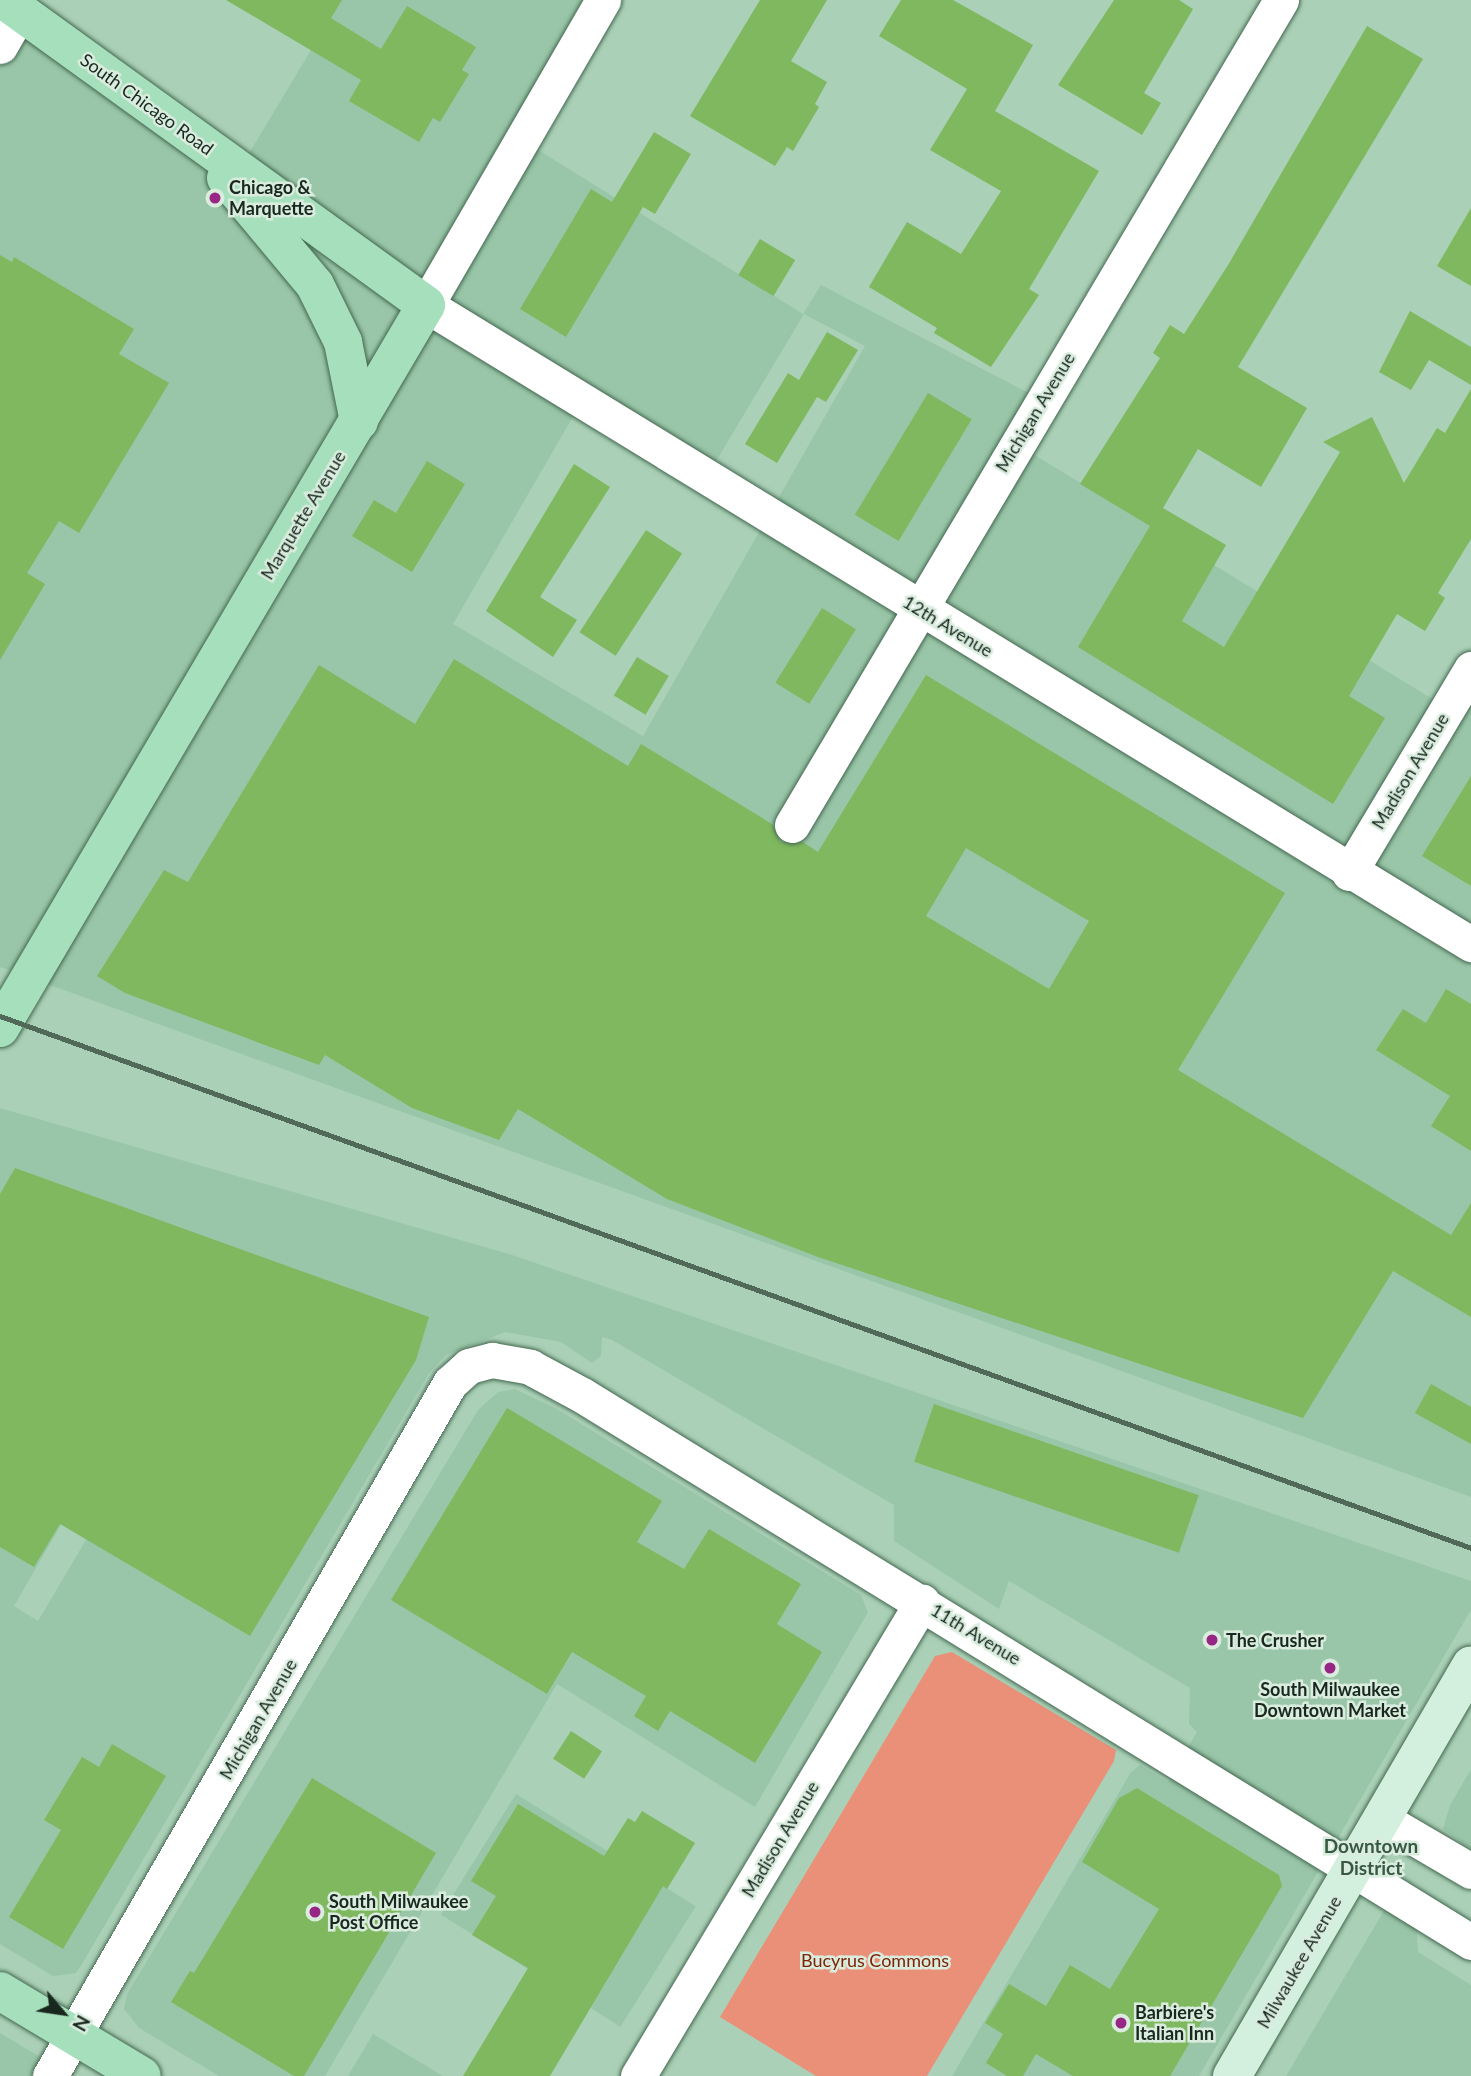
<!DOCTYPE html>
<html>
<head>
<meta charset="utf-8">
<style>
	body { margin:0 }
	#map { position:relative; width:1471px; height:2076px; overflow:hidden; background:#aad1b7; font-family:Lato,sans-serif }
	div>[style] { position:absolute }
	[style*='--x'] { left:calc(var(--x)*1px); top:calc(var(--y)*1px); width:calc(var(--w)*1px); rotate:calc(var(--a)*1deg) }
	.built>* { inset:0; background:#99c6a8; transform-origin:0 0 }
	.green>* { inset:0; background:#ea9079 }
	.building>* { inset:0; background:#7fb85f; transform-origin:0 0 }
	.roads { filter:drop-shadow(0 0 2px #446750) drop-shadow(0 0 2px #446750) }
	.street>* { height:35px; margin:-17.5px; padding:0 17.5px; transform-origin:17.5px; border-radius:17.5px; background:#fff }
	.secondary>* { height:38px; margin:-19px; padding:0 19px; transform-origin:19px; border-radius:19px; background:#d3efde }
	.primary>* { height:38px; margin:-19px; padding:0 19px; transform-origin:19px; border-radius:19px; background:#a6dfbc }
	.rail>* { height:5px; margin:-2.5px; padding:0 2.5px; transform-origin:2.5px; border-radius:2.5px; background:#516959 }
	.dots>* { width:19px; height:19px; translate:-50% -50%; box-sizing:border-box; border:4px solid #d9ecde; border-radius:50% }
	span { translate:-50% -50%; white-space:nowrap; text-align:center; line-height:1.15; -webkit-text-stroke:5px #d9ecde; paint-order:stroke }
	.street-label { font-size:18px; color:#19281e }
	.poi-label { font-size:18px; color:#19281e; font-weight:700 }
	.left { translate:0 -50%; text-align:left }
	.park-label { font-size:18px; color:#7f2307 }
	.neighbourhood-label { font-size:19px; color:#375944; font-weight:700 }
	.north { position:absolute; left:28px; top:1978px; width:70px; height:70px; -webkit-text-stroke:5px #d9ecde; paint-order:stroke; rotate:119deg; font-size:19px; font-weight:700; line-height:28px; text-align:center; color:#19281e }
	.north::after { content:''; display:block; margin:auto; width:24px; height:32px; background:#19281e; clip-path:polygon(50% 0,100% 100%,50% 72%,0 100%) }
</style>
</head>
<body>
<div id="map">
	<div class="built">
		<i style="clip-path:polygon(evenodd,0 0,239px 170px,341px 0,603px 0,522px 140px,803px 314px,821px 285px,1042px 400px,1017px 444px,1447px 708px,1471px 669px,1471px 1497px,0 967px,0 0,804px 314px,865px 346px,643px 736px,453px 624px,582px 401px,706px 478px,804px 314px)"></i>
		<i style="clip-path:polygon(evenodd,0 1108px,509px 1254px,1471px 1581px,1471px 1610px,1199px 2076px,952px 2076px,1131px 1772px,1140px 1765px,1168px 1782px,1197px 1732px,1189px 1724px,1190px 1688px,1009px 1581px,999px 1609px,894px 1541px,894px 1505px,612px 1340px,602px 1337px,601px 1356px,592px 1363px,561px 1342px,505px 1332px,446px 1355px,429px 1373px,82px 1964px,76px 1973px,53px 1976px,0 1944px,0 1108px,99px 1459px,125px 1474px,38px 1621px,14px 1606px,99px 1459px)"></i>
		<i style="clip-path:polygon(515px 1389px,555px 1408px,861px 1595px,868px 1612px,755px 1807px,557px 1684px,325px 2076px,219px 2076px,139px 2028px,124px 2009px,127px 1994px,478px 1410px,498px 1392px)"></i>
		<i style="clip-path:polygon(1471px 1769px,1471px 1849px,1443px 1829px,1450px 1805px)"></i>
		<i style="left:516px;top:1794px;width:212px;height:142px;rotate:32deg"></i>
		<i style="clip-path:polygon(1385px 1909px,1416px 1922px,1418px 1952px,1471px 1985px,1471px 2076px,1286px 2076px)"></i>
		<i style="clip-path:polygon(0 2033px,72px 2076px,0 2076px)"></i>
		<i style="clip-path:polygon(373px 2034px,443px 2076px,348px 2076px)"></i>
	</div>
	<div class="green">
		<i style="clip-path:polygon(952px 1652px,1116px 1750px,1114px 1761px,927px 2076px,816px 2076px,720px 2017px,935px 1656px)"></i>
	</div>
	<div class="building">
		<i style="clip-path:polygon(226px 0,342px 0,331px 18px,381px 49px,407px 6px,476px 47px,462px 70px,469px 74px,440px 122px,433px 118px,419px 142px,349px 101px,361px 80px)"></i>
		<i style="clip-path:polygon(760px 0,827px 0,791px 61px,827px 82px,815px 104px,819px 107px,793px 151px,787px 147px,775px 166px,690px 116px)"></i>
		<i style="clip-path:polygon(901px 0,953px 0,1033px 45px,995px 111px,1099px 171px,1029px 289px,1039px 295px,991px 367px,934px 333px,937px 328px,869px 287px,907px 222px,961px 254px,1001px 191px,930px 150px,967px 89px,879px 36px)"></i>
		<i style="clip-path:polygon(1114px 0,1179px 0,1193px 9px,1144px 93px,1161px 103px,1142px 135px,1058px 85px)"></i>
		<i style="clip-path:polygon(1367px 26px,1423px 59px,1238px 367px,1307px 408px,1261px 487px,1198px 449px,1163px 508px,1226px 545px,1182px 621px,1224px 647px,1340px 452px,1323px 442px,1372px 417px,1404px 483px,1437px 428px,1445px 433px,1471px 389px,1471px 539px,1438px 593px,1445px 598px,1425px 631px,1397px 614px,1349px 696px,1385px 718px,1333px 804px,1078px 647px,1150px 526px,1080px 484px,1160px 358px,1153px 353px,1170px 325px,1184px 334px,1228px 265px)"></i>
		<i style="clip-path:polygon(654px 132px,691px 154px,655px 214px,643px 207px,566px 337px,520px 309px,591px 189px,612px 202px)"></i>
		<i style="clip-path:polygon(1471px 208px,1471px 286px,1437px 266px)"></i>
		<i style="left:760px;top:239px;width:41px;height:42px;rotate:31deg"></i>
		<i style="clip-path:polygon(0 255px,12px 262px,14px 257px,134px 329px,119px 354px,169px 383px,79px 533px,59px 521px,27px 573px,45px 584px,0 660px)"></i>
		<i style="clip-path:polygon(1410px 311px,1471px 347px,1471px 385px,1429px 360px,1411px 390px,1379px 372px)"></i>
		<i style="clip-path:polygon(827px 332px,858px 350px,826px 402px,817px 397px,777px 463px,745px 444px,788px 373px,799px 380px)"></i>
		<i style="left:928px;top:393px;width:51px;height:142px;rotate:31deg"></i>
		<i style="clip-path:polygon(427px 461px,465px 484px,412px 572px,352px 536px,374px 500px,396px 513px)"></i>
		<i style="clip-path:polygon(574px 464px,610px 487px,540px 597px,577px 620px,553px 657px,486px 611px)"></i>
		<i style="left:646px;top:530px;width:43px;height:122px;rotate:33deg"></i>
		<i style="left:822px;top:608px;width:40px;height:88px;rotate:32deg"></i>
		<i style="left:637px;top:657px;width:37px;height:45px;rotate:31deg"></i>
		<i style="clip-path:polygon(evenodd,454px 659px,628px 766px,641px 744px,772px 824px,781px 842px,803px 842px,818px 852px,926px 675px,1285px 893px,1178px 1070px,1451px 1235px,1471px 1203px,1471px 1317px,1393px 1271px,1303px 1418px,818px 1257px,667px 1199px,518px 1109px,499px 1140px,412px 1108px,325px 1055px,319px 1065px,125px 993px,97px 976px,164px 870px,188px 882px,319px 665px,415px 724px,454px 659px,966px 848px,1089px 921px,1049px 989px,926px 916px,966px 848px)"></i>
		<i style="clip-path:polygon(1471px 776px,1471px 886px,1422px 856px)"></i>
		<i style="clip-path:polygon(1446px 989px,1471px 1004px,1471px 1151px,1431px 1126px,1450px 1096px,1376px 1050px,1403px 1009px,1426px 1023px)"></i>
		<i style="clip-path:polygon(15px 1168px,429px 1317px,416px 1360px,250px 1636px,60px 1524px,34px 1567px,0 1547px,0 1194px)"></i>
		<i style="clip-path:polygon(1431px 1384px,1471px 1407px,1471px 1444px,1415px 1413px)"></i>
		<i style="left:934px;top:1404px;width:280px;height:61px;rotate:19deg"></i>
		<i style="clip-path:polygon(507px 1408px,662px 1501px,637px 1542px,684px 1569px,709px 1529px,801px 1584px,777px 1624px,822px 1652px,755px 1763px,670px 1711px,658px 1731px,634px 1716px,646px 1696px,572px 1652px,547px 1694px,391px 1600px)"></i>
		<i style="left:571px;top:1731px;width:37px;height:33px;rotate:33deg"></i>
		<i style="clip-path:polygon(112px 1744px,166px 1776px,63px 1949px,9px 1917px,61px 1830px,44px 1820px,82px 1757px,99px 1767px)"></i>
		<i style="clip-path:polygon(312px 1778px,436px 1853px,304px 2076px,294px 2076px,171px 2002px,190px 1971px,194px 1973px)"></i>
		<i style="clip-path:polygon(1137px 1788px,1279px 1875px,1282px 1886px,1170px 2076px,1073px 2076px,1036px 2054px,1023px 2076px,1007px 2076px,986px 2063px,1003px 2034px,985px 2023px,1009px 1984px,1046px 2006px,1070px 1965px,1110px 1989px,1159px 1909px,1082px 1862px,1119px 1798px)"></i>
		<i style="clip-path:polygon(518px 1804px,604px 1856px,628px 1818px,635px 1822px,642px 1811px,695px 1843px,667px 1889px,663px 1886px,550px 2076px,463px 2076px,528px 1968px,472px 1935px,496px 1896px,471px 1881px)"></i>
	</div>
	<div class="roads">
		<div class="street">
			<i style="--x:603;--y:0;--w:353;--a:120.1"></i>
			<i style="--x:426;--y:305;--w:1225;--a:31.45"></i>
			<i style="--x:0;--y:46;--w:39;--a:-60"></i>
			<i style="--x:792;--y:825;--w:959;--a:-59.34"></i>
			<i style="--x:1349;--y:873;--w:238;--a:-59.1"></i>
			<i style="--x:1382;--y:1819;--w:103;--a:30.3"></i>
			<i style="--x:50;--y:2076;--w:800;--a:-60.01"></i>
			<i style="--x:450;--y:1383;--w:25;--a:-42"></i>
			<i style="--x:469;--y:1366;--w:24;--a:-15"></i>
			<i style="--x:492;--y:1360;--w:39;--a:10"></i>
			<i style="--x:530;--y:1367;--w:59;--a:28.3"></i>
			<i style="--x:582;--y:1395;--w:1044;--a:31.6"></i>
			<i style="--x:638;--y:2076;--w:553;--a:-59.07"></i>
		</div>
		<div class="secondary">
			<i style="--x:1232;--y:2076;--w:475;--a:-59.8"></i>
		</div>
		<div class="primary">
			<i style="--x:226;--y:178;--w:139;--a:50.2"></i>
			<i style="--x:315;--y:285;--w:64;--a:63.8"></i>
			<i style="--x:343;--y:342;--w:81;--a:78.6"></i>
			<i style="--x:0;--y:1028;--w:839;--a:-59.49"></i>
			<i style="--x:426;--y:305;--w:521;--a:-144.14"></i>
			<i style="--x:0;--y:1991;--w:165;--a:30.9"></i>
		</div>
	</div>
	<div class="rail">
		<i style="--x:0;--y:1016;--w:1564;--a:19.88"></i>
	</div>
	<div class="dots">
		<i style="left:215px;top:198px;background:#972685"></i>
		<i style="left:1212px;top:1640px;background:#972685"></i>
		<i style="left:1330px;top:1668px;background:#972685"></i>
		<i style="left:315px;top:1912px;background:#972685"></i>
		<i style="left:1121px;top:2023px;background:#972685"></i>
	</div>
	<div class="street-label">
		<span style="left:147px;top:104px;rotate:36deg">South Chicago Road</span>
		<span style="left:1035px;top:412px;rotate:-59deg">Michigan Avenue</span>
		<span style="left:303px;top:515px;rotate:-59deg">Marquette Avenue</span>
		<span style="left:948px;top:626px;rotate:31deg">12th Avenue</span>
		<span style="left:1410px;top:771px;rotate:-59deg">Madison Avenue</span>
		<span style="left:976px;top:1634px;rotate:31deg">11th Avenue</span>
		<span style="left:258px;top:1719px;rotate:-60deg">Michigan Avenue</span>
		<span style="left:780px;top:1839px;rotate:-59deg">Madison Avenue</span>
		<span style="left:1299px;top:1962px;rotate:-60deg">Milwaukee Avenue</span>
	</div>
	<div class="poi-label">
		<span class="left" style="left:229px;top:198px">Chicago &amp;<br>Marquette</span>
		<span class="left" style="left:1226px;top:1640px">The Crusher</span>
		<span style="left:1330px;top:1700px">South Milwaukee<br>Downtown Market</span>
		<span class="left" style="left:329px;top:1912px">South Milwaukee<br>Post Office</span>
		<span class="left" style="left:1135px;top:2023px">Barbiere's<br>Italian Inn</span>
	</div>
	<div class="park-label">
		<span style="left:875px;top:1960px">Bucyrus Commons</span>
	</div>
	<div class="neighbourhood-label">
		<span style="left:1371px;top:1857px">Downtown<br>District</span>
	</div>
	<div class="north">N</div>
</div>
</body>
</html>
